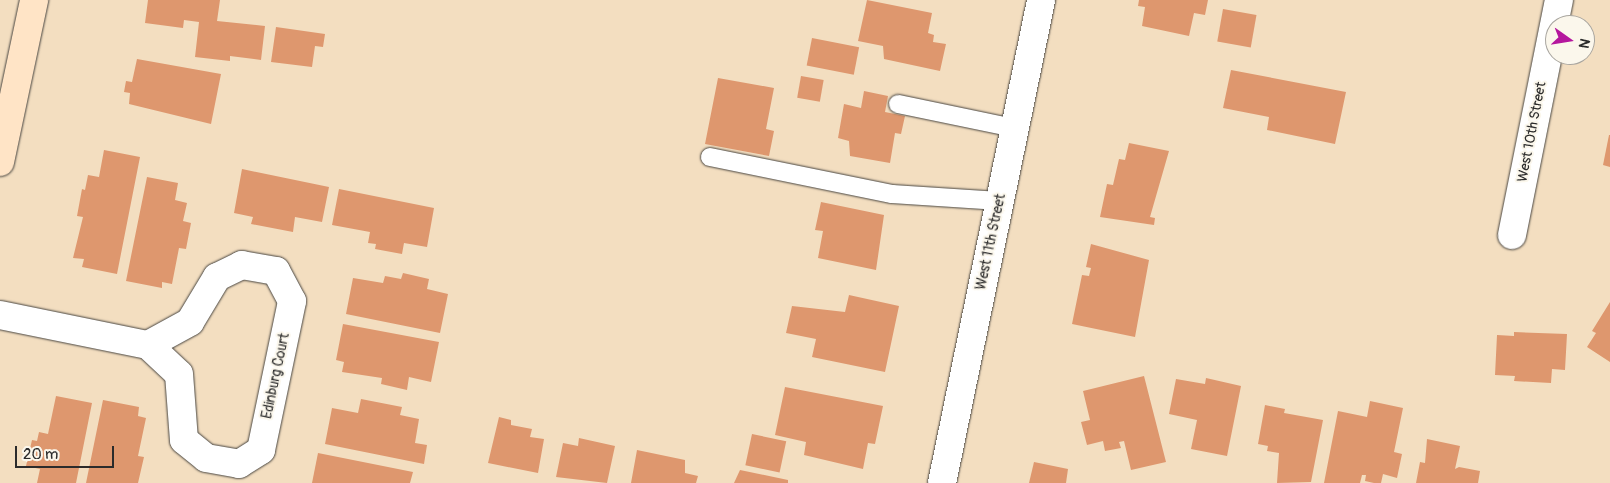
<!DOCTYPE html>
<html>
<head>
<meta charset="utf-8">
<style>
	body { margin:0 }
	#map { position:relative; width:1610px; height:483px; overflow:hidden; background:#f3dec0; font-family:Pangolin,sans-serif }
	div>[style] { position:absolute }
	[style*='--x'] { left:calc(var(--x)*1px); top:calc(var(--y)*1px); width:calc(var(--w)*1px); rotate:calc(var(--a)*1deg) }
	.building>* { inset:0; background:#de976e; transform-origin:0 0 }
	.roads { filter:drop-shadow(0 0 1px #494641) drop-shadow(0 0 1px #494641) }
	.lane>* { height:18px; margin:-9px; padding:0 9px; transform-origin:9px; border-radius:9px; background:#fff }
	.street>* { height:28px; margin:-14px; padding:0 14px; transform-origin:14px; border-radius:14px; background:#fff }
	.secondary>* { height:28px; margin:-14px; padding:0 14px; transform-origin:14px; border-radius:14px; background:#ffe4c6 }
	span { translate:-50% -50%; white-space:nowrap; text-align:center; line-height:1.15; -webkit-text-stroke:4px #fbf7ec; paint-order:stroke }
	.street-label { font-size:14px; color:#2b2b2b }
	.north { position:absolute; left:1545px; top:15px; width:50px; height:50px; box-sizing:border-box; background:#fbf7ec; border:1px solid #a8a59f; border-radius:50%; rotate:103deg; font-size:14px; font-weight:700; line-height:20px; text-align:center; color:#2b2b2b }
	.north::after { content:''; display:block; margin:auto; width:18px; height:22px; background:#b5179e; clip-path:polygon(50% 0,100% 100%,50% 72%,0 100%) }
	.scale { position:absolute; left:15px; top:446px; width:99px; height:22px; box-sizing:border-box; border:2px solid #2b2b2b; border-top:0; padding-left:6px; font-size:15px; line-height:18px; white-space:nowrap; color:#2b2b2b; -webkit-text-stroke:4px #fbf7ec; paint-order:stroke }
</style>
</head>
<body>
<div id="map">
	<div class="building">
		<i style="clip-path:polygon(148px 0,220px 0,217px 21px,265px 26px,261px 60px,230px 56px,230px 61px,195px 57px,199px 22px,184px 20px,183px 28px,145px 23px)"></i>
		<i style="clip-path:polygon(867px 0,932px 13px,928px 33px,934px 35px,933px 42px,946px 44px,940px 71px,884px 59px,883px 46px,858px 41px)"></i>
		<i style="clip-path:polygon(1139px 0,1208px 0,1205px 15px,1194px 13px,1189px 36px,1142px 26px,1145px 7px,1138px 6px)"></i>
		<i style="left:1223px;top:9px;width:34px;height:33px;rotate:10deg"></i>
		<i style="clip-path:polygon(276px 27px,325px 34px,323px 47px,315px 46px,312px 67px,271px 62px)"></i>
		<i style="left:812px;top:38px;width:48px;height:28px;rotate:11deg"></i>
		<i style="clip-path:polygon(137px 59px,221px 74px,211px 124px,129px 104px,130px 93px,124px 92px,126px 81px,132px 82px)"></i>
		<i style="clip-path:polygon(1231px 70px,1346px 92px,1335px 144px,1267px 130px,1269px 117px,1223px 108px)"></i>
		<i style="left:801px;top:76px;width:23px;height:22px;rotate:10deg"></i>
		<i style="clip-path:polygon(718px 78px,774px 88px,766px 129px,774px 131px,769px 156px,705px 144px)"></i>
		<i style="clip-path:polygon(864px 91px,888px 96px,885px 112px,905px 116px,901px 134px,895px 133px,890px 163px,850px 156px,849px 141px,838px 138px,844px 104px,861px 108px)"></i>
		<i style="clip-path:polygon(1609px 135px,1610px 135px,1610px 167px,1603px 165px)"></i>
		<i style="clip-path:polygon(1129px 143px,1169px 151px,1150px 217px,1155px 218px,1154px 225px,1100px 217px,1107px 184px,1113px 185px,1119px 159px,1125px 160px)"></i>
		<i style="clip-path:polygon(104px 150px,140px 157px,117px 274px,82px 267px,84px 259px,73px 258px,83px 217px,77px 216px,82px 189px,85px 190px,88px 175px,99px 177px)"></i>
		<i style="clip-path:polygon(242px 169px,329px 187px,322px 222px,295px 217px,293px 232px,251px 224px,253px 217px,234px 213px)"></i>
		<i style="clip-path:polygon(147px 177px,178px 183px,175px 200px,187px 203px,183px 221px,191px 223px,186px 249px,179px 248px,172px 284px,162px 282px,162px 288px,126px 281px)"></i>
		<i style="clip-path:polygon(339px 189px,434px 208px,427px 247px,404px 243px,402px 254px,375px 249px,376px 244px,368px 243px,370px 232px,332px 225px)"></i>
		<i style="clip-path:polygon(821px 202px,884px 215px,876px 270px,818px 258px,823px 231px,815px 230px)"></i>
		<i style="clip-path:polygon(1091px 244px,1149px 260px,1135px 337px,1072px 324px,1082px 275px,1089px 276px,1091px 268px,1086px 267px)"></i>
		<i style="clip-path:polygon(403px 273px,429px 279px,427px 289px,448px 294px,440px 333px,346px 314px,353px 278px,383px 283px,385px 276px,401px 279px)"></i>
		<i style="clip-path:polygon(849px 295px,899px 306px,885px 372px,812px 357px,816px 339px,786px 333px,792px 306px,845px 312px)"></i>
		<i style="clip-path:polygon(1610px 302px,1610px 362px,1587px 347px,1596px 333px,1592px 331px)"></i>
		<i style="clip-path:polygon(343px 324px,439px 342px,431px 382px,409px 377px,407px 390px,381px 384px,382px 378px,342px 372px,344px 362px,336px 360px)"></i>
		<i style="clip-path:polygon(1514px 332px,1567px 334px,1565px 370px,1552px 369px,1551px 383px,1514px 381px,1515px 376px,1495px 375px,1497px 335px,1514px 336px)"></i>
		<i style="clip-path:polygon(1144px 376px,1166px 462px,1131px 470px,1124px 441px,1119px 442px,1121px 448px,1105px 451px,1103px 441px,1087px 445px,1081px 422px,1090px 420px,1083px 391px)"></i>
		<i style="clip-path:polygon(1206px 378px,1241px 386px,1227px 456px,1191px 449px,1197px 420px,1169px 414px,1176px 379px,1205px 384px)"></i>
		<i style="clip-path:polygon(785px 387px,883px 406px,875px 444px,868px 443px,863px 469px,804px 455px,806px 442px,775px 435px)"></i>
		<i style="clip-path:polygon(56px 396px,92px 403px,76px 483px,37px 483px,40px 469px,26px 466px,32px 440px,37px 441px,39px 432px,48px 434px)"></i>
		<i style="clip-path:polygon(361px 399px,402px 407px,400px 415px,419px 419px,415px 443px,427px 445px,424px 464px,325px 444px,332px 408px,358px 413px)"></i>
		<i style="clip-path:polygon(103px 400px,139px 407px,138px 416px,146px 418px,138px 456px,144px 457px,138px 483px,86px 483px)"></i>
		<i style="clip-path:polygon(1370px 401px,1403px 408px,1394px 452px,1402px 454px,1397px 478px,1383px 474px,1381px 483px,1374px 483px,1365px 481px,1366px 475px,1362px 475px,1360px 483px,1324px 483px,1338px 411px,1367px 417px)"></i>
		<i style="clip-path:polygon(1265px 405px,1285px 409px,1284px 413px,1323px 420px,1311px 482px,1277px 483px,1279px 453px,1267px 451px,1268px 446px,1258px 444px)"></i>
		<i style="clip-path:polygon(499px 417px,511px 420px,511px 425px,532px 429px,530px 437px,544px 439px,538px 473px,488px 463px)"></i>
		<i style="left:752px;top:434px;width:35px;height:32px;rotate:12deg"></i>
		<i style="clip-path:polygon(579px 438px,615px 446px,607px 483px,556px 477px,563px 443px,578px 446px)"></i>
		<i style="clip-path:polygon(1427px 439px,1460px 446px,1455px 469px,1459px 467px,1480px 471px,1478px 483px,1416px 483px,1420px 462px,1425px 463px)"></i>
		<i style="clip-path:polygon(637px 450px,685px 460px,685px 473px,698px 476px,696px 483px,631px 483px)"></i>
		<i style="clip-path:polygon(318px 453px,413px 472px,410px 483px,312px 483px)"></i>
		<i style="clip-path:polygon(1034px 462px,1068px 469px,1066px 483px,1029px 483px)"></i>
		<i style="clip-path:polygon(740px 470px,788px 480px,788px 483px,734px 483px)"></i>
	</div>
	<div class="roads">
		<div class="lane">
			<i style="--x:898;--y:104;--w:118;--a:11.7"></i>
			<i style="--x:710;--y:157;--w:186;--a:11.5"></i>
			<i style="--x:892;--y:194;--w:108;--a:3.7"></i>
		</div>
		<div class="street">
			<i style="--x:1512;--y:235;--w:240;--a:-78.7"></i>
			<i style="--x:0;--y:315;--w:151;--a:11.5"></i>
			<i style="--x:148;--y:345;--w:42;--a:43.1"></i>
			<i style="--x:179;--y:374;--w:66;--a:85.7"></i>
			<i style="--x:184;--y:440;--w:28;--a:39"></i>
			<i style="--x:206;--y:458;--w:34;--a:10"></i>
			<i style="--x:239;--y:464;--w:26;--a:-32"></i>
			<i style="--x:261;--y:450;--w:152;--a:-78.2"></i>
			<i style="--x:292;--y:301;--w:34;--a:-118"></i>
			<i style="--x:276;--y:271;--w:35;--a:-170"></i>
			<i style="--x:242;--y:265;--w:28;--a:154"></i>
			<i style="--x:217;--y:277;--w:52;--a:121"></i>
			<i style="--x:190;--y:322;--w:48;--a:151.3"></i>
			<i style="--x:942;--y:483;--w:493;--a:-78.4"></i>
		</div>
		<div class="secondary">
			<i style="--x:0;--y:162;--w:166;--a:-78.1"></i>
		</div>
	</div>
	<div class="street-label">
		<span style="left:1532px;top:132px;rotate:-79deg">West 10th Street</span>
		<span style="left:991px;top:242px;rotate:-78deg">West 11th Street</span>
		<span style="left:276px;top:376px;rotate:-78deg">Edinburg Court</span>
	</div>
	<div class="north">N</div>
	<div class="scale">20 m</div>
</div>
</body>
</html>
